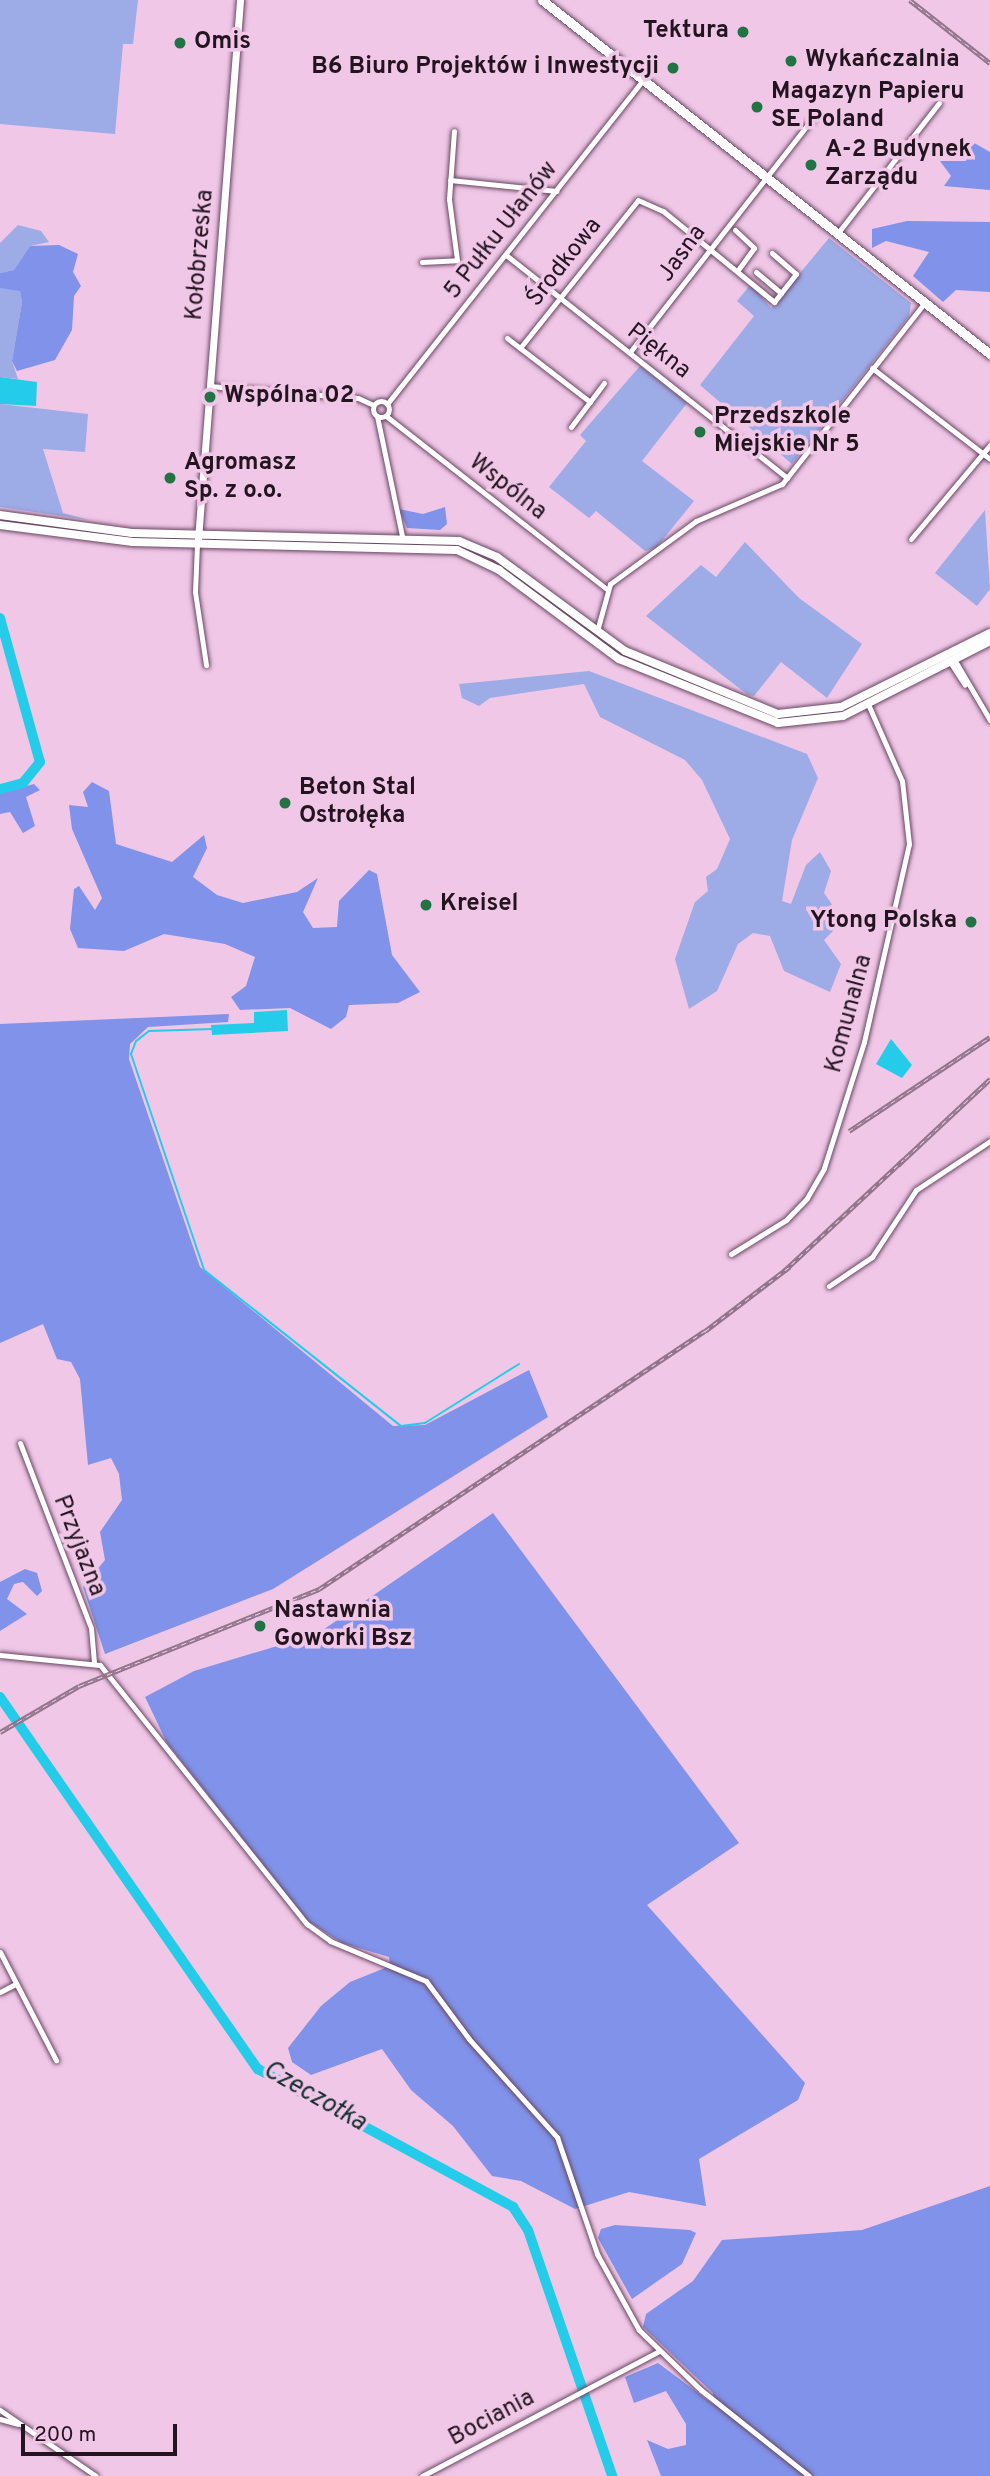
<!DOCTYPE html>
<html>
<head>
<meta charset="utf-8">
<style>
	body { margin:0 }
	#map { position:relative; width:990px; height:2476px; overflow:hidden; background:#f0c7e7; font-family:Overpass,sans-serif }
	div>[style] { position:absolute }
	[style*='--x'] { left:calc(var(--x)*1px); top:calc(var(--y)*1px); width:calc(var(--w)*1px); rotate:calc(var(--a)*1deg) }
	.green>* { inset:0; background:#9dabe7 }
	.forest>* { inset:0; background:#8092e9 }
	.water>* { inset:0; background:#25cce9 }
	.stream>* { height:2px; margin:-1px; padding:0 1px; transform-origin:1px; border-radius:1px; background:#25cce9 }
	.river>* { height:10px; margin:-5px; padding:0 5px; transform-origin:5px; border-radius:5px; background:#25cce9 }
	.roads { filter:drop-shadow(0 0 2px #694662) drop-shadow(0 0 2px #694662) }
	.minor>* { height:5px; margin:-2.5px; padding:0 2.5px; transform-origin:2.5px; border-radius:2.5px; background:#fff }
	.minor>.ring { margin:-2.5px; padding:0; box-sizing:content-box; background:none; border:5px solid #fff; border-radius:50% }
	.tertiary>* { height:7px; margin:-3.5px; padding:0 3.5px; transform-origin:3.5px; border-radius:3.5px; background:#fff }
	.secondary>* { height:8px; margin:-4px; padding:0 4px; transform-origin:4px; border-radius:4px; background:#fff }
	.primary>* { height:9px; margin:-4.5px; padding:0 4.5px; transform-origin:4.5px; border-radius:4.5px; background:#fff }
	.rail>* { height:4.5px; margin-top:-2.25px; transform-origin:0; background:repeating-linear-gradient(90deg,#f0c7e7 0 5px,#91758b 0 10px); box-sizing:border-box; border-block:2px solid #91758b }
	.dots>* { width:19px; height:19px; translate:-50% -50%; box-sizing:border-box; border:4px solid #f0c7e7; border-radius:50% }
	span { translate:-50% -50%; white-space:nowrap; text-align:center; line-height:1.15; -webkit-text-stroke:7px #f0c7e7; paint-order:stroke }
	.poi-label { font-size:24px; color:#231520; font-weight:700 }
	.right { translate:-100% -50%; text-align:right }
	.left { translate:0 -50%; text-align:left }
	.street-label { font-size:24px; color:#231520 }
	.water-label { font-size:26px; color:#172f35; font-style:italic }
	.scale { position:absolute; left:21px; top:2424px; width:156px; height:32px; box-sizing:border-box; border:4px solid #231520; border-top:0; padding-left:9px; font-size:21px; line-height:24px; white-space:nowrap; color:#231520; -webkit-text-stroke:5px #f0c7e7; paint-order:stroke }
</style>
</head>
<body>
<div id="map">
	<div class="green">
		<i style="clip-path:polygon(0 0,138px 0,133px 44px,123px 44px,115px 134px,0 124px)"></i>
		<i style="clip-path:polygon(18px 225px,41px 231px,49px 242px,30px 246px,14px 270px,0 273px,0 243px)"></i>
		<i style="clip-path:polygon(829px 238px,911px 303px,909px 316px,792px 464px,700px 385px,754px 316px,737px 301px,751px 284px,771px 308px)"></i>
		<i style="clip-path:polygon(6px 285px,20px 291px,22px 302px,12px 361px,18px 379px,0 377px,0 288px)"></i>
		<i style="clip-path:polygon(640px 366px,687px 403px,642px 461px,694px 501px,656px 548px,645px 551px,596px 511px,589px 518px,549px 487px,586px 441px,580px 435px)"></i>
		<i style="clip-path:polygon(0 404px,88px 414px,85px 452px,43px 449px,63px 513px,89px 520px,0 507px)"></i>
		<i style="clip-path:polygon(985px 510px,990px 589px,977px 606px,935px 573px)"></i>
		<i style="clip-path:polygon(745px 542px,799px 598px,862px 644px,827px 698px,781px 662px,754px 696px,748px 695px,646px 616px,701px 565px,716px 577px)"></i>
		<i style="clip-path:polygon(589px 671px,807px 754px,818px 778px,792px 840px,782px 901px,791px 904px,806px 865px,820px 852px,831px 871px,824px 893px,833px 906px,833px 931px,824px 940px,841px 964px,830px 992px,784px 971px,770px 936px,753px 933px,738px 944px,717px 991px,689px 1009px,675px 959px,695px 902px,708px 891px,706px 877px,717px 869px,730px 839px,702px 780px,685px 760px,600px 717px,584px 684px,490px 698px,479px 706px,462px 698px,459px 684px)"></i>
	</div>
	<div class="forest">
		<i style="clip-path:polygon(969px 140px,990px 152px,990px 190px,944px 186px,951px 176px,940px 161px,966px 161px)"></i>
		<i style="clip-path:polygon(907px 221px,990px 222px,990px 292px,956px 290px,943px 302px,913px 276px,929px 252px,886px 241px,872px 248px,872px 229px)"></i>
		<i style="clip-path:polygon(59px 245px,78px 254px,73px 272px,81px 286px,74px 296px,72px 330px,55px 360px,17px 371px,12px 361px,22px 302px,20px 291px,0 288px,0 273px,14px 270px,30px 246px)"></i>
		<i style="clip-path:polygon(445px 507px,447px 524px,440px 530px,407px 528px,399px 509px,423px 514px)"></i>
		<i style="clip-path:polygon(92px 782px,109px 791px,116px 844px,172px 862px,204px 835px,207px 848px,193px 877px,217px 895px,243px 903px,297px 892px,318px 878px,303px 912px,313px 928px,337px 927px,339px 901px,369px 870px,377px 874px,392px 955px,420px 992px,398px 1003px,349px 1005px,346px 1017px,331px 1029px,290px 1008px,240px 1010px,231px 997px,246px 986px,255px 957px,225px 944px,164px 934px,124px 951px,78px 948px,70px 929px,74px 889px,79px 886px,95px 910px,102px 898px,72px 829px,69px 805px,88px 807px,83px 792px)"></i>
		<i style="clip-path:polygon(34px 784px,40px 790px,26px 797px,35px 826px,23px 833px,10px 812px,0 814px,0 793px)"></i>
		<i style="clip-path:polygon(229px 1014px,228px 1022px,148px 1027px,130px 1044px,129px 1059px,200px 1267px,393px 1426px,425px 1425px,529px 1370px,548px 1417px,273px 1589px,105px 1654px,83px 1587px,105px 1560px,100px 1532px,122px 1500px,119px 1474px,111px 1458px,88px 1465px,80px 1379px,71px 1362px,57px 1359px,43px 1324px,0 1343px,0 1024px)"></i>
		<i style="clip-path:polygon(493px 1513px,739px 1843px,647px 1905px,805px 2083px,798px 2100px,699px 2159px,706px 2206px,629px 2192px,575px 2209px,521px 2181px,492px 2176px,453px 2126px,411px 2090px,382px 2049px,311px 2075px,292px 2062px,288px 2048px,321px 2006px,350px 1982px,390px 1966px,389px 1957px,342px 1943px,308px 1921px,167px 1743px,145px 1697px,194px 1671px,317px 1634px)"></i>
		<i style="clip-path:polygon(25px 1569px,37px 1573px,42px 1591px,37px 1596px,23px 1582px,14px 1584px,7px 1599px,27px 1614px,0 1631px,0 1582px)"></i>
		<i style="clip-path:polygon(990px 2186px,990px 2476px,661px 2476px,647px 2440px,668px 2449px,686px 2445px,686px 2424px,666px 2391px,634px 2403px,625px 2377px,658px 2363px,713px 2404px,713px 2393px,643px 2327px,646px 2314px,693px 2281px,722px 2240px,862px 2230px)"></i>
		<i style="clip-path:polygon(615px 2225px,690px 2230px,696px 2233px,682px 2264px,632px 2299px,598px 2238px,601px 2229px)"></i>
	</div>
	<div class="water">
		<i style="clip-path:polygon(0 377px,37px 382px,36px 406px,0 404px)"></i>
		<i style="clip-path:polygon(287px 1010px,288px 1031px,212px 1035px,211px 1025px,254px 1023px,254px 1012px)"></i>
		<i style="clip-path:polygon(891px 1039px,912px 1065px,902px 1078px,876px 1064px)"></i>
	</div>
	<div class="stream">
		<i style="--x:212;--y:1029;--w:63;--a:178.2"></i>
		<i style="--x:149;--y:1031;--w:16;--a:142"></i>
		<i style="--x:136;--y:1041;--w:14;--a:111"></i>
		<i style="--x:131;--y:1054;--w:228;--a:71.3"></i>
		<i style="--x:204;--y:1270;--w:251;--a:38.4"></i>
		<i style="--x:401;--y:1426;--w:24;--a:-7"></i>
		<i style="--x:425;--y:1423;--w:111;--a:-32.1"></i>
	</div>
	<div class="river">
		<i style="--x:0;--y:618;--w:149;--a:74.5"></i>
		<i style="--x:40;--y:762;--w:27;--a:129"></i>
		<i style="--x:23;--y:783;--w:24;--a:165"></i>
		<i style="--x:0;--y:1697;--w:453;--a:55.3"></i>
		<i style="--x:258;--y:2069;--w:290;--a:28.4"></i>
		<i style="--x:513;--y:2207;--w:27;--a:57"></i>
		<i style="--x:528;--y:2230;--w:260;--a:71.1"></i>
	</div>
	<div class="roads">
		<div class="minor">
			<i style="--x:450;--y:180;--w:107;--a:5.9"></i>
			<i style="--x:735;--y:230;--w:26;--a:43"></i>
			<i style="--x:754;--y:248;--w:27;--a:126"></i>
			<i style="--x:837;--y:234;--w:166;--a:-52.1"></i>
			<i style="--x:506;--y:255;--w:359;--a:38.4"></i>
			<i style="--x:422;--y:262;--w:35;--a:-3"></i>
			<i style="--x:457;--y:260;--w:62;--a:-97.5"></i>
			<i style="--x:449;--y:199;--w:68;--a:-85.8"></i>
			<i style="--x:756;--y:272;--w:33;--a:40"></i>
			<i style="--x:507;--y:338;--w:105;--a:37.6"></i>
			<i style="--x:520;--y:348;--w:189;--a:-51.4"></i>
			<i style="--x:638;--y:200;--w:27;--a:24"></i>
			<i style="--x:663;--y:211;--w:144;--a:39.3"></i>
			<i style="--x:774;--y:302;--w:36;--a:-52"></i>
			<i style="--x:796;--y:274;--w:32;--a:-139"></i>
			<i style="--x:630;--y:352;--w:303;--a:-52"></i>
			<i style="--x:872;--y:368;--w:149;--a:37.6"></i>
			<i style="--x:209;--y:386;--w:149;--a:4.6"></i>
			<i style="--x:358;--y:398;--w:17;--a:24"></i>
			<i class="ring" style="left:373px;top:401px;width:11px;height:11px"></i>
			<i style="--x:387;--y:404;--w:413;--a:-51.7"></i>
			<i style="--x:377;--y:416;--w:123;--a:78.2"></i>
			<i style="--x:386;--y:416;--w:281;--a:38.1"></i>
			<i style="--x:571;--y:427;--w:55;--a:-53.1"></i>
			<i style="--x:911;--y:539;--w:123;--a:-50"></i>
			<i style="--x:197;--y:544;--w:48;--a:92.4"></i>
			<i style="--x:195;--y:592;--w:74;--a:81.4"></i>
			<i style="--x:597;--y:631;--w:49;--a:-74.5"></i>
			<i style="--x:610;--y:584;--w:107;--a:-36.2"></i>
			<i style="--x:696;--y:521;--w:94;--a:-23.3"></i>
			<i style="--x:782;--y:484;--w:231;--a:-51.8"></i>
			<i style="--x:954;--y:659;--w:71;--a:59.5"></i>
			<i style="--x:950;--y:662;--w:27;--a:57"></i>
			<i style="--x:731;--y:1254;--w:65;--a:-31.7"></i>
			<i style="--x:786;--y:1220;--w:30;--a:-46"></i>
			<i style="--x:807;--y:1198;--w:34;--a:-60"></i>
			<i style="--x:824;--y:1168;--w:132;--a:-72.4"></i>
			<i style="--x:864;--y:1042;--w:203;--a:-77.2"></i>
			<i style="--x:909;--y:844;--w:63;--a:-96.3"></i>
			<i style="--x:902;--y:781;--w:84;--a:-113.8"></i>
			<i style="--x:829;--y:1286;--w:52;--a:-34"></i>
			<i style="--x:872;--y:1257;--w:80;--a:-56.7"></i>
			<i style="--x:916;--y:1190;--w:89;--a:-33.5"></i>
			<i style="--x:20;--y:1443;--w:198;--a:69"></i>
			<i style="--x:91;--y:1628;--w:34;--a:85"></i>
			<i style="--x:0;--y:1655;--w:100;--a:5.7"></i>
			<i style="--x:100;--y:1665;--w:332;--a:51.4"></i>
			<i style="--x:307;--y:1924;--w:29;--a:36"></i>
			<i style="--x:330;--y:1941;--w:104;--a:22.6"></i>
			<i style="--x:426;--y:1981;--w:72;--a:53.4"></i>
			<i style="--x:469;--y:2039;--w:132;--a:48.1"></i>
			<i style="--x:557;--y:2137;--w:124;--a:71.1"></i>
			<i style="--x:597;--y:2254;--w:87;--a:61.1"></i>
			<i style="--x:639;--y:2330;--w:86;--a:44.1"></i>
			<i style="--x:701;--y:2390;--w:138;--a:38.5"></i>
			<i style="--x:0;--y:1952;--w:122;--a:62.6"></i>
			<i style="--x:0;--y:1992;--w:18;--a:-27"></i>
			<i style="--x:0;--y:2410;--w:116;--a:34.5"></i>
			<i style="--x:0;--y:2419;--w:18;--a:16"></i>
			<i style="--x:422;--y:2476;--w:266;--a:-27.8"></i>
		</div>
		<div class="tertiary">
			<i style="--x:198;--y:539;--w:541;--a:-85.54"></i>
		</div>
		<div class="secondary">
			<i style="--x:0;--y:515;--w:133;--a:7.8"></i>
			<i style="--x:132;--y:533;--w:327;--a:1.4"></i>
			<i style="--x:459;--y:541;--w:41;--a:22.8"></i>
			<i style="--x:497;--y:557;--w:159;--a:36.3"></i>
			<i style="--x:625;--y:651;--w:165;--a:22.4"></i>
			<i style="--x:778;--y:714;--w:63;--a:-6.3"></i>
			<i style="--x:841;--y:707;--w:166;--a:-26.4"></i>
			<i style="--x:0;--y:525;--w:134;--a:7.3"></i>
			<i style="--x:133;--y:542;--w:324;--a:1.4"></i>
			<i style="--x:457;--y:550;--w:47;--a:25.5"></i>
			<i style="--x:499;--y:570;--w:149;--a:36.6"></i>
			<i style="--x:619;--y:659;--w:171;--a:21.9"></i>
			<i style="--x:778;--y:723;--w:65;--a:-6.1"></i>
			<i style="--x:843;--y:716;--w:165;--a:-27"></i>
		</div>
		<div class="primary">
			<i style="--x:542;--y:0;--w:571;--a:38.32"></i>
		</div>
	</div>
	<div class="rail">
		<i style="--x:910;--y:0;--w:102;--a:38.2"></i>
		<i style="--x:849;--y:1131;--w:169;--a:-33.7"></i>
		<i style="--x:898;--y:1165;--w:126;--a:-43.1"></i>
		<i style="--x:784;--y:1271;--w:163;--a:-43"></i>
		<i style="--x:0;--y:1732;--w:91;--a:-30.2"></i>
		<i style="--x:79;--y:1686;--w:259;--a:-22"></i>
		<i style="--x:319;--y:1589;--w:464;--a:-33.8"></i>
		<i style="--x:705;--y:1331;--w:106;--a:-37.3"></i>
	</div>
	<div class="dots">
		<i style="left:743px;top:32px;background:#227344"></i>
		<i style="left:180px;top:43px;background:#227344"></i>
		<i style="left:791px;top:61px;background:#227344"></i>
		<i style="left:673px;top:68px;background:#227344"></i>
		<i style="left:757px;top:107px;background:#227344"></i>
		<i style="left:811px;top:165px;background:#227344"></i>
		<i style="left:210px;top:397px;background:#227344"></i>
		<i style="left:700px;top:432px;background:#227344"></i>
		<i style="left:170px;top:478px;background:#227344"></i>
		<i style="left:285px;top:803px;background:#227344"></i>
		<i style="left:426px;top:905px;background:#227344"></i>
		<i style="left:971px;top:922px;background:#227344"></i>
		<i style="left:260px;top:1626px;background:#227344"></i>
	</div>
	<div class="poi-label">
		<span class="right" style="left:729px;top:32px">Tektura</span>
		<span class="left" style="left:194px;top:43px">Omis</span>
		<span class="left" style="left:805px;top:61px">Wykańczalnia</span>
		<span class="right" style="left:659px;top:68px">B6 Biuro Projektów i Inwestycji</span>
		<span class="left" style="left:771px;top:107px">Magazyn Papieru<br>SE Poland</span>
		<span class="left" style="left:825px;top:165px">A-2 Budynek<br>Zarządu</span>
		<span class="left" style="left:224px;top:397px">Wspólna 02</span>
		<span class="left" style="left:714px;top:432px">Przedszkole<br>Miejskie Nr 5</span>
		<span class="left" style="left:184px;top:478px">Agromasz<br>Sp. z o.o.</span>
		<span class="left" style="left:299px;top:803px">Beton Stal<br>Ostrołęka</span>
		<span class="left" style="left:440px;top:905px">Kreisel</span>
		<span class="right" style="left:957px;top:922px">Ytong Polska</span>
		<span class="left" style="left:274px;top:1626px">Nastawnia<br>Goworki Bsz</span>
	</div>
	<div class="street-label">
		<span style="left:502px;top:231px;rotate:-52deg">5 Pułku Ułanów</span>
		<span style="left:683px;top:254px;rotate:-54deg">Jasna</span>
		<span style="left:201px;top:255px;rotate:-85deg">Kołobrzeska</span>
		<span style="left:565px;top:263px;rotate:-52deg">Środkowa</span>
		<span style="left:658px;top:352px;rotate:38deg">Piękna</span>
		<span style="left:507px;top:488px;rotate:38deg">Wspólna</span>
		<span style="left:850px;top:1014px;rotate:-75deg">Komunalna</span>
		<span style="left:78px;top:1546px;rotate:69deg">Przyjazna</span>
		<span style="left:492px;top:2419px;rotate:-28deg">Bociania</span>
	</div>
	<div class="water-label">
		<span style="left:314px;top:2097px;rotate:30deg">Czeczotka</span>
	</div>
	<div class="scale">200 m</div>
</div>
</body>
</html>
